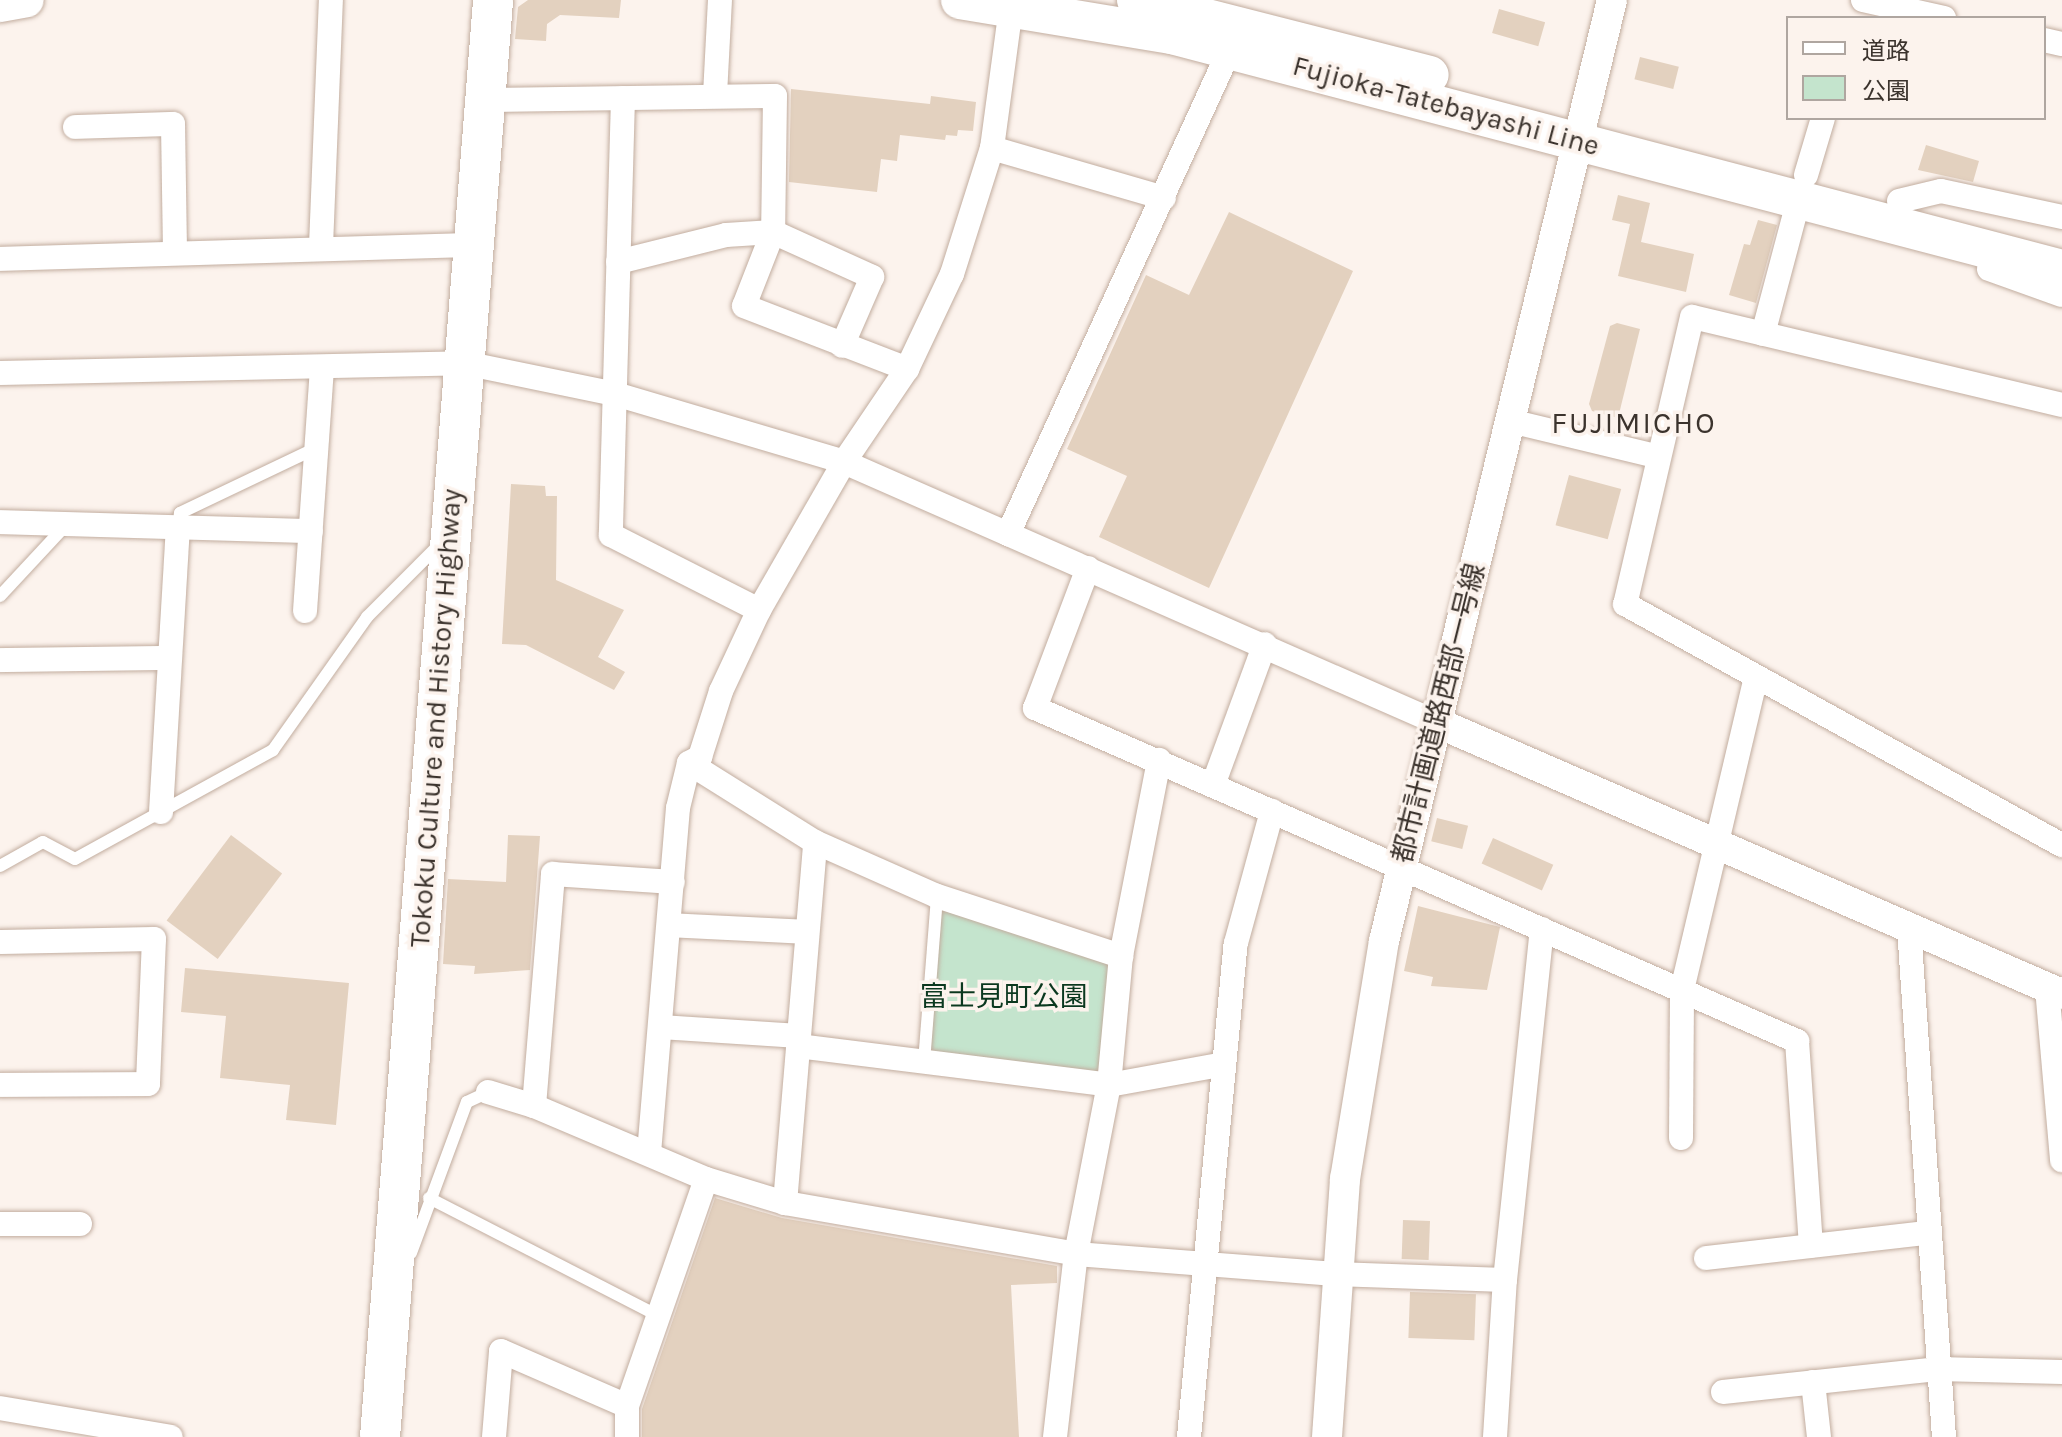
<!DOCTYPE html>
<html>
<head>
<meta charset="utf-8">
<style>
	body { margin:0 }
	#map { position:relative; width:2062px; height:1437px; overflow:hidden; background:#fcf3ed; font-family:Karla,"Noto Sans JP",sans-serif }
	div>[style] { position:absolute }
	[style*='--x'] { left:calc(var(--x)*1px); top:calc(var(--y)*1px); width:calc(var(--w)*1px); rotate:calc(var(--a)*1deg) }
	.green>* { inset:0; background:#c4e4cd }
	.building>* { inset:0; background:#e3d1bf; transform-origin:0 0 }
	.roads { filter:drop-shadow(0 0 2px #c2ad9f) drop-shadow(0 0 2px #c2ad9f) }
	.service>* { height:12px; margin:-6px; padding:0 6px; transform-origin:6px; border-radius:6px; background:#fff }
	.minor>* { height:24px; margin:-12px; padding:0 12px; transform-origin:12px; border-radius:12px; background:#fff }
	.tertiary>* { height:30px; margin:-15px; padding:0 15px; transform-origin:15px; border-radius:15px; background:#fff }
	.secondary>* { height:34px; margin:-17px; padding:0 17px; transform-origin:17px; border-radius:17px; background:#fff }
	.primary>* { height:38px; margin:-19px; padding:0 19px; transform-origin:19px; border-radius:19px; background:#fff }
	.trunk>* { height:40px; margin:-20px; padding:0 20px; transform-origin:20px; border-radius:20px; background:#fff }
	span { translate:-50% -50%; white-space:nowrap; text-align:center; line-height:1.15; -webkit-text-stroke:7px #fcf3ed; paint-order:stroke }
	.street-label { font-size:28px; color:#3b332d }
	.park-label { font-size:28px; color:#0b381f }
	.neighbourhood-label { font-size:30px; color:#3b332d; letter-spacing:2px }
	.legend { position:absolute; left:1786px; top:16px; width:260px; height:104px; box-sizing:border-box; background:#fcf3ed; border:2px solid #afa6a0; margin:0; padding:10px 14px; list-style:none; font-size:24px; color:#3b332d }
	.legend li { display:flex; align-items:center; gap:16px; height:40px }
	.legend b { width:40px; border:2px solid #afa6a0 }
</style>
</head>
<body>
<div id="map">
	<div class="green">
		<i style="clip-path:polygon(937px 896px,1121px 956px,1109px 1085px,924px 1062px)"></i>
	</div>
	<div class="building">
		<i style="clip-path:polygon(528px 0,621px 0,619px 18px,560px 15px,547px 24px,546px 41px,515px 39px,518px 7px)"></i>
		<i style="left:1499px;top:9px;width:48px;height:25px;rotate:16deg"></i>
		<i style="left:1640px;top:57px;width:40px;height:23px;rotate:14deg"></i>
		<i style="clip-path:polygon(791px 89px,930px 104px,931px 96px,976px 102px,973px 131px,958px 130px,957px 136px,946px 135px,945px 140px,900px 135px,897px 161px,881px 159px,877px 192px,789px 182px)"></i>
		<i style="clip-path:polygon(1926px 145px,1979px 161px,1973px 182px,1918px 170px)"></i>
		<i style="clip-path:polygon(1618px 195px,1650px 203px,1641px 242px,1694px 254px,1686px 292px,1618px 276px,1630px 224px,1612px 220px)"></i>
		<i style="clip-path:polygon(1229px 212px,1353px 271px,1209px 588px,1099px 537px,1127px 476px,1067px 449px,1146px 275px,1189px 295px)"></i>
		<i style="clip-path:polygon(1758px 220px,1777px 225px,1756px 303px,1729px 295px,1744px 244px,1750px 245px)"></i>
		<i style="clip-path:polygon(1617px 323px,1640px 329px,1618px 418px,1592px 411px,1589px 404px,1610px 326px)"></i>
		<i style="left:1569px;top:475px;width:54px;height:52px;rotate:15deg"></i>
		<i style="clip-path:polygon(511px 484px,545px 486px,546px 496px,557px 496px,556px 580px,624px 610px,598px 657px,625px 672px,614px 690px,526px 645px,502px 644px)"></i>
		<i style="left:1437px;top:818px;width:32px;height:24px;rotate:14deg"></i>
		<i style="left:231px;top:835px;width:64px;height:107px;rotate:37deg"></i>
		<i style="clip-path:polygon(508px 835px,540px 836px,530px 970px,474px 974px,475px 966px,443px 964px,448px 879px,506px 882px)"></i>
		<i style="left:1493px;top:838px;width:66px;height:28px;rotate:24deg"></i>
		<i style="clip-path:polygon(1418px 906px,1500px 927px,1487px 990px,1431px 986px,1433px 977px,1404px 971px)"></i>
		<i style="clip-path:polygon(185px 968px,349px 983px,336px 1125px,286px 1120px,290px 1085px,220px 1078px,226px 1016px,181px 1012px)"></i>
		<i style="clip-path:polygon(715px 1198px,782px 1218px,1057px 1266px,1057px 1283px,1011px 1285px,1019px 1437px,642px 1437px,642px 1409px)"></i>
		<i style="left:1403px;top:1220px;width:27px;height:39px;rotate:2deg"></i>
		<i style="left:1410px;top:1292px;width:66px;height:46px;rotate:2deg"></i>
	</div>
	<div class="roads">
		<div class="service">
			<i style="--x:178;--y:529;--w:16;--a:-83"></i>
			<i style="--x:180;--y:513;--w:151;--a:-25.5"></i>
			<i style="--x:0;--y:596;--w:97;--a:-47.1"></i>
			<i style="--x:0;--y:866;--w:49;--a:-29.2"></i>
			<i style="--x:43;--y:842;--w:36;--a:28"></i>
			<i style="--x:75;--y:859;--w:226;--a:-28.8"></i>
			<i style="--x:273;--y:750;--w:163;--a:-54.7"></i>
			<i style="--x:367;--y:617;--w:106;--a:-45"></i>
			<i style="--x:924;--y:1062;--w:167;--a:-85.5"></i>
			<i style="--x:429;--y:1198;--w:256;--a:27.2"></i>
			<i style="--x:411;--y:1253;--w:161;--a:-69.7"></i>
			<i style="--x:467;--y:1102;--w:23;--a:-25"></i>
		</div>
		<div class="minor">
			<i style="--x:1863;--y:0;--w:83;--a:12.5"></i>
			<i style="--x:2044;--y:40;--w:18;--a:13"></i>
			<i style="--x:715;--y:95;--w:95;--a:-87"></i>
			<i style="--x:623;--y:98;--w:437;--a:91.6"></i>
			<i style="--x:611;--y:535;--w:166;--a:26.9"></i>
			<i style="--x:485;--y:100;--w:290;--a:-0.8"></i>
			<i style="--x:775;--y:96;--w:136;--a:90.8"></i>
			<i style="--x:773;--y:232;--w:79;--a:111.4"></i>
			<i style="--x:744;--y:306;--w:175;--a:21.1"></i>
			<i style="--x:75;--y:127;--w:98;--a:-1.8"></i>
			<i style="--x:173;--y:124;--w:128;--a:89.1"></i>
			<i style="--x:992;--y:148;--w:179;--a:16.2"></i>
			<i style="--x:1806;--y:175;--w:59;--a:-73.4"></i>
			<i style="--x:1899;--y:201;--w:43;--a:-13.4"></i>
			<i style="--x:1941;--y:191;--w:124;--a:12.1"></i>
			<i style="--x:321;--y:246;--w:246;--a:-87.7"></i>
			<i style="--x:0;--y:259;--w:474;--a:-1.7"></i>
			<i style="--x:618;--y:262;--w:111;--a:-14"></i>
			<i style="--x:726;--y:235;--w:47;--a:-3.7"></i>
			<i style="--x:773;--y:232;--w:109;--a:24.4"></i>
			<i style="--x:872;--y:277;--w:75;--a:113.5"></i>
			<i style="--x:1989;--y:269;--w:77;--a:19.6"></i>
			<i style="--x:1763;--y:334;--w:140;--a:-75.1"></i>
			<i style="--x:0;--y:373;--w:464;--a:-1.2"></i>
			<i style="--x:464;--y:363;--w:154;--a:11.6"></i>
			<i style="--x:615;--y:394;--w:239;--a:16.5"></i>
			<i style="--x:844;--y:462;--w:649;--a:23.72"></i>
			<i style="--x:2062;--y:405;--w:380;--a:-166.6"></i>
			<i style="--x:1692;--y:317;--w:295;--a:103.1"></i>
			<i style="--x:1625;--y:604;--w:499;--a:28.9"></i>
			<i style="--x:1510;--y:421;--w:150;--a:13.5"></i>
			<i style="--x:0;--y:522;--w:311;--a:1.7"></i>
			<i style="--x:1008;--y:534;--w:533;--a:-65.4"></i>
			<i style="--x:1088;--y:568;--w:150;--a:110.7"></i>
			<i style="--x:1035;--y:708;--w:832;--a:23.61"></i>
			<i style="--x:1797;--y:1041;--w:205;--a:86.1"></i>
			<i style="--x:305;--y:611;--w:244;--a:-86"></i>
			<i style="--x:0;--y:660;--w:168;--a:-0.7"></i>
			<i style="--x:689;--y:763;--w:149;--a:32.1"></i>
			<i style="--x:815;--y:842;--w:133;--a:23.9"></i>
			<i style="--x:937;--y:896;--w:194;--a:18.1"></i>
			<i style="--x:1213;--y:785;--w:150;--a:-69.8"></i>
			<i style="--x:161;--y:812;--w:284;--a:-86.6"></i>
			<i style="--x:669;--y:925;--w:138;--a:2.9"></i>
			<i style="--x:1909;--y:928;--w:510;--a:86.07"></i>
			<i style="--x:0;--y:942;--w:154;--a:-1.1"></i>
			<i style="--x:154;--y:939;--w:145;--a:92.4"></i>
			<i style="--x:148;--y:1084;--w:148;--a:179.6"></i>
			<i style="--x:2047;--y:988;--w:173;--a:85"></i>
			<i style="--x:661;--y:1027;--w:138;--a:3.7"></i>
			<i style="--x:798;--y:1046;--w:313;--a:7.1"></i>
			<i style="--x:1109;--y:1085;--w:117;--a:-10.3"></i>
			<i style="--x:488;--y:1092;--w:48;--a:16.9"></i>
			<i style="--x:534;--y:1106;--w:187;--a:23"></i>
			<i style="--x:706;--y:1179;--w:83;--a:16.9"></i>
			<i style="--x:785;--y:1203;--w:295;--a:9.9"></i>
			<i style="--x:1076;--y:1254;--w:260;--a:4.4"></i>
			<i style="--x:1335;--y:1274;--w:170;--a:2"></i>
			<i style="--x:534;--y:1106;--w:233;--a:-85.3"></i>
			<i style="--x:553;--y:874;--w:120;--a:3.8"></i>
			<i style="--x:1681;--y:1138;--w:148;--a:-89.6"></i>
			<i style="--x:1682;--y:990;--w:318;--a:-76.7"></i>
			<i style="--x:649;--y:1153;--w:346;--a:-85.2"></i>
			<i style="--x:678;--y:808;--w:46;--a:-76.3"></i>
			<i style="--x:689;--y:763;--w:13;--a:-29"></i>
			<i style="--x:700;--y:757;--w:69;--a:-72.3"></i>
			<i style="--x:721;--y:691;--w:89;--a:-64.9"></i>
			<i style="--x:759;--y:610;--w:171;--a:-60.1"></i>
			<i style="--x:844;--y:462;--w:112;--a:-55.9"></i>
			<i style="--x:907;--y:369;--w:105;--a:-64.7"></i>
			<i style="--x:952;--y:274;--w:132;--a:-72.4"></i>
			<i style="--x:992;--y:148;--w:149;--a:-82.3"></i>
			<i style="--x:785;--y:1203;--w:362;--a:-85.2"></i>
			<i style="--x:0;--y:1224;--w:80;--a:0"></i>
			<i style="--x:1706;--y:1258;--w:221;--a:-6.5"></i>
			<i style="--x:1813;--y:1382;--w:55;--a:83.8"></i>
			<i style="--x:1723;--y:1392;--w:215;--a:-6.1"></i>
			<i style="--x:1937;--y:1369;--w:125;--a:1.4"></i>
			<i style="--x:0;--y:1408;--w:173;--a:9.6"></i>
			<i style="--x:494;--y:1437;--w:86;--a:-85.3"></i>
			<i style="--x:501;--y:1351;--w:137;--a:23.6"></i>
			<i style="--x:627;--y:1437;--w:31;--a:-90"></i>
			<i style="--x:627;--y:1406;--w:240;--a:-70.8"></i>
			<i style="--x:1055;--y:1437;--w:184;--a:-83.5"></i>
			<i style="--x:1076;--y:1254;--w:172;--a:-79"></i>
			<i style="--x:1109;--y:1085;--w:130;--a:-84.7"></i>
			<i style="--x:1121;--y:956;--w:200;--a:-79"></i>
			<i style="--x:1189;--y:1437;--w:496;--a:-84.6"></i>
			<i style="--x:1236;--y:943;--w:137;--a:-74.7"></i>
			<i style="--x:1495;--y:1437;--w:157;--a:-86.4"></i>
			<i style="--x:1505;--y:1280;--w:353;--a:-84"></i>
		</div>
		<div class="tertiary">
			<i style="--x:1438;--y:723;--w:680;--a:23.48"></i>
			<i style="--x:1327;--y:1437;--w:259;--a:-86"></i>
			<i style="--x:1345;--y:1179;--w:241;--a:-80.7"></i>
			<i style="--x:1384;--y:941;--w:968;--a:-76.38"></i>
		</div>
		<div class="secondary">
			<i style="--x:0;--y:5;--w:27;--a:-10"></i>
		</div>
		<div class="primary">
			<i style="--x:960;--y:0;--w:215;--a:9.4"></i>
			<i style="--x:1172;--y:35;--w:920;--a:14.73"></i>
			<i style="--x:1136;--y:0;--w:303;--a:14.3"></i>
		</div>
		<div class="trunk">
			<i style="--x:380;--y:1437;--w:1441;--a:-85.5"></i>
		</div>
	</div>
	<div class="street-label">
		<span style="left:1446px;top:106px;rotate:15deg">Fujioka-Tatebayashi Line</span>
		<span style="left:1439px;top:713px;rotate:-76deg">都市計画道路西部一号線</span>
		<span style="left:436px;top:718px;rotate:-86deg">Tokoku Culture and History Highway</span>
	</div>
	<div class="park-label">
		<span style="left:1004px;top:997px">富士見町公園</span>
	</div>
	<div class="neighbourhood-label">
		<span style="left:1634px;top:423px">FUJIMICHO</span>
	</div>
	<ul class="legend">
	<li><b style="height:10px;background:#fff"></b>道路</li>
	<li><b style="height:22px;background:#c4e4cd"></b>公園</li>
	</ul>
</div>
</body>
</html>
